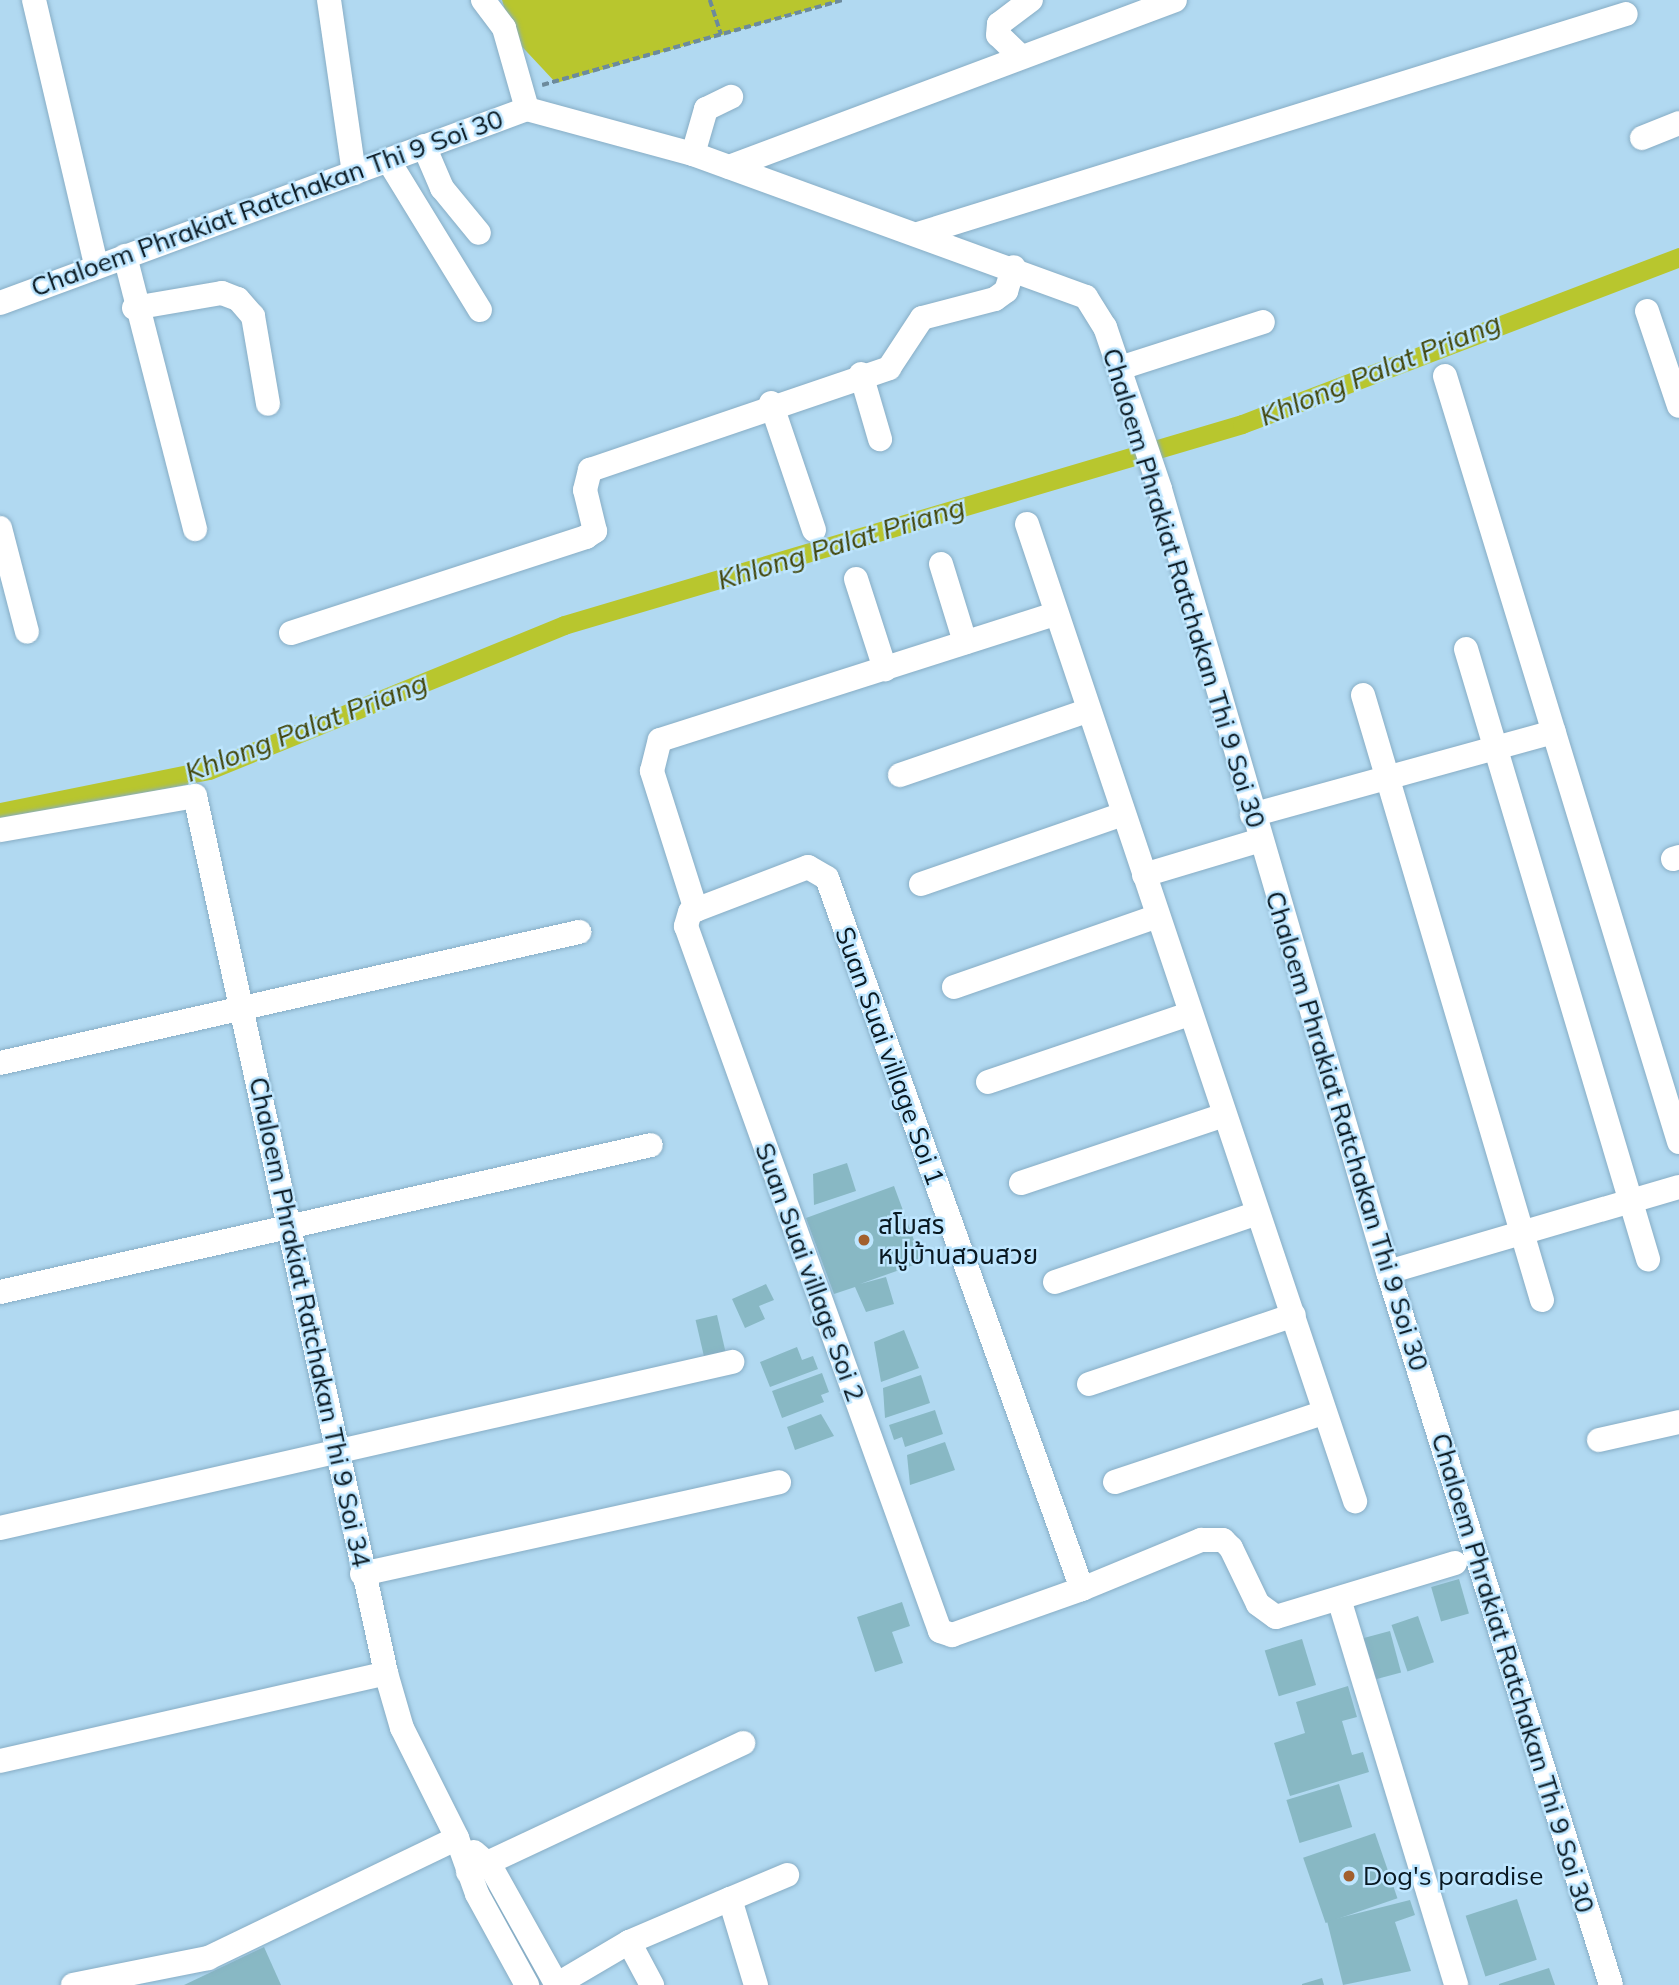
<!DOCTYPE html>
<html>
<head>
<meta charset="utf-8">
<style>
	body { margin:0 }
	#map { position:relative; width:1679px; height:1985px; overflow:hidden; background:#b1d9f1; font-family:Mulish,"Noto Sans Thai",sans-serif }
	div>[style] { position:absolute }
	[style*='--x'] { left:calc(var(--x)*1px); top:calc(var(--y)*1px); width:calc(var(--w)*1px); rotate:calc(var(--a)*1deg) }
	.water>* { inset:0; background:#b8c62e }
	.canal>* { height:19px; margin:-9.5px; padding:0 9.5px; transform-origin:9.5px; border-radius:9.5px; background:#b8c62e }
	.building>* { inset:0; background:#88b8c4; transform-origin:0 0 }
	.path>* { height:3.5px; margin-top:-1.75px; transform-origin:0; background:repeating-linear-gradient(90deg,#6c8a9c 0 7px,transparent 0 10.5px) }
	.roads { filter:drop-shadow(0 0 2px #87adc5) drop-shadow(0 0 2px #87adc5) }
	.minor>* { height:24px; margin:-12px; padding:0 12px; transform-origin:12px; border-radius:12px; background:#fff }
	.dots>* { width:19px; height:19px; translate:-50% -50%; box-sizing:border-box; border:4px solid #bee6ff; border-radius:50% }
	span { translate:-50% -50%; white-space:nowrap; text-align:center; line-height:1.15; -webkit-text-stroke:5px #bee6ff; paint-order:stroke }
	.street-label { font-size:26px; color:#091821 }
	.poi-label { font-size:26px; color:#091821 }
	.left { translate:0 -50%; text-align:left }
	.water-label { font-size:28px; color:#42470c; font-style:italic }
</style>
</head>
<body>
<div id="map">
	<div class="water">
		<i style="clip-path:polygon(502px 0,842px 0,556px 83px,513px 37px)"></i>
	</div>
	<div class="canal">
		<i style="--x:0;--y:812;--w:213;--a:-11.4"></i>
		<i style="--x:209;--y:770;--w:383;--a:-22.2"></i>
		<i style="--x:564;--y:625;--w:707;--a:-16.51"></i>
		<i style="--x:1242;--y:424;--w:468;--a:-20.9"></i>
	</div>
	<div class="building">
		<i style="clip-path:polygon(847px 1163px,856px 1191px,814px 1205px,813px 1174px)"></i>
		<i style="clip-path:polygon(894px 1186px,922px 1262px,860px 1284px,886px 1277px,894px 1304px,866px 1312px,855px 1287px,834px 1294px,806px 1218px)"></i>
		<i style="clip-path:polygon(766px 1284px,774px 1300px,759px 1306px,765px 1319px,745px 1328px,732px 1299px)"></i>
		<i style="left:717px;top:1315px;width:45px;height:22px;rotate:77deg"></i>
		<i style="clip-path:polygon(904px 1330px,919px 1368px,881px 1382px,874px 1342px)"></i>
		<i style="clip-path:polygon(797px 1347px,802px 1360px,813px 1356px,818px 1369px,770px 1387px,760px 1362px)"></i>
		<i style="clip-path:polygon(822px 1373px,829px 1392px,821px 1395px,824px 1402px,782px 1418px,772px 1391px)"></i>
		<i style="clip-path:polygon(921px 1375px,930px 1403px,885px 1418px,883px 1388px)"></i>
		<i style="clip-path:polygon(935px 1410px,943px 1434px,905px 1447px,902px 1437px,894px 1440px,889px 1425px)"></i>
		<i style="clip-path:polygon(821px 1414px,834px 1436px,795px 1450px,787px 1427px)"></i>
		<i style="clip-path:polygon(945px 1442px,955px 1470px,910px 1485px,907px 1455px)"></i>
		<i style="left:1459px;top:1579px;width:36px;height:29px;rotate:74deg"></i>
		<i style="clip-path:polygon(902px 1602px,910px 1626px,892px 1632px,903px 1663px,875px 1672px,857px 1617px)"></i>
		<i style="left:1418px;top:1616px;width:49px;height:28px;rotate:71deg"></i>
		<i style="left:1390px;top:1631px;width:43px;height:29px;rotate:75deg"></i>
		<i style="left:1302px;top:1639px;width:48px;height:39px;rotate:73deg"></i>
		<i style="clip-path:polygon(1348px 1686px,1357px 1717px,1342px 1721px,1352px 1755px,1363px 1752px,1369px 1772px,1290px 1796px,1274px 1743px,1305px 1733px,1296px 1702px)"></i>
		<i style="left:1339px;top:1784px;width:45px;height:55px;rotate:73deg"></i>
		<i style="left:1375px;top:1833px;width:69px;height:76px;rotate:71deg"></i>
		<i style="left:1517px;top:1899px;width:64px;height:54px;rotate:72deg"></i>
		<i style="clip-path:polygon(1410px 1900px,1415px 1915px,1395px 1922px,1411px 1971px,1343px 1985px,1327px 1921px)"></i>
		<i style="clip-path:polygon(264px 1947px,281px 1985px,184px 1985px)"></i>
		<i style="clip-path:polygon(1549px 1968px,1555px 1985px,1499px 1985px,1499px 1984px)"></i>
		<i style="clip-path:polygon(1322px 1978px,1324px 1985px,1302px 1985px,1302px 1984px)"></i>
	</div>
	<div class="path">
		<i style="--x:710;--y:0;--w:36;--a:72"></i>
		<i style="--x:542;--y:85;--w:312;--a:-15.8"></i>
	</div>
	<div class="roads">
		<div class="minor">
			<i style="--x:34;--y:0;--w:272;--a:76.8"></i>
			<i style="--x:329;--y:0;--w:175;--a:81.8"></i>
			<i style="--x:483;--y:0;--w:35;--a:53"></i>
			<i style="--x:504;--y:28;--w:84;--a:74.1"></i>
			<i style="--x:1020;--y:56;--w:30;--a:-136"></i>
			<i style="--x:998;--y:35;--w:11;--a:-85"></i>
			<i style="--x:999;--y:24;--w:40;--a:-37"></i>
			<i style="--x:1642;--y:138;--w:40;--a:-22"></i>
			<i style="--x:424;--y:146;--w:46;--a:66.8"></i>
			<i style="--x:442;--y:188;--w:58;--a:50.6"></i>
			<i style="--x:693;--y:154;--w:47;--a:-73.9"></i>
			<i style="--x:706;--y:109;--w:28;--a:-26"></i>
			<i style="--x:388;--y:160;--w:176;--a:58.5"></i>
			<i style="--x:729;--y:167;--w:476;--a:-20.5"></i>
			<i style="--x:918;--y:234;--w:741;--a:-17.26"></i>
			<i style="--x:125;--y:256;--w:282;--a:75.6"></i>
			<i style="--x:0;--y:303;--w:562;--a:-20.21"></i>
			<i style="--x:527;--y:109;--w:172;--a:15.2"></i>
			<i style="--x:693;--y:154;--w:418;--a:20"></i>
			<i style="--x:1086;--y:297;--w:36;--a:58"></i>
			<i style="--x:1105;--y:327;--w:171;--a:71.2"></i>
			<i style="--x:1160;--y:489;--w:816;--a:73.77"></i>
			<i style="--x:1388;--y:1272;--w:747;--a:72.63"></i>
			<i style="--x:134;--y:308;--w:89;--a:-9.7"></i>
			<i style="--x:222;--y:293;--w:17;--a:21"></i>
			<i style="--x:238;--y:299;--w:23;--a:49"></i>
			<i style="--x:253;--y:316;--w:89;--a:80.3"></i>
			<i style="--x:1647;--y:311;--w:100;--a:71.4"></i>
			<i style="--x:1120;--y:368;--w:150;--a:-17.8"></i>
			<i style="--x:861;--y:374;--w:68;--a:73.7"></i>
			<i style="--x:1445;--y:376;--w:801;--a:73.01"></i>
			<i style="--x:771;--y:403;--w:134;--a:71.3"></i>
			<i style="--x:1027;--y:524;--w:1031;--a:71.44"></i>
			<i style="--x:0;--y:528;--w:107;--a:75.4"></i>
			<i style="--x:941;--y:564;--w:82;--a:72.9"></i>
			<i style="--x:856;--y:579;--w:95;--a:72.1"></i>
			<i style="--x:291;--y:633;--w:310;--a:-18"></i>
			<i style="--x:586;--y:537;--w:11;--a:-34"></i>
			<i style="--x:595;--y:531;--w:42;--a:-103.7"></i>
			<i style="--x:585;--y:490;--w:21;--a:-76"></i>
			<i style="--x:590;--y:470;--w:316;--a:-18.8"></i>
			<i style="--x:889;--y:368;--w:60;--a:-56.6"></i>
			<i style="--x:922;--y:318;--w:75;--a:-14.6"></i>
			<i style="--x:995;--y:299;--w:14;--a:-36"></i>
			<i style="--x:1006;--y:291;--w:25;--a:-72"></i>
			<i style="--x:1466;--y:649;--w:637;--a:73.39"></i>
			<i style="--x:1363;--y:695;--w:631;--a:73.52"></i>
			<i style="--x:900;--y:775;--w:198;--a:-18.9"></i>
			<i style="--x:1252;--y:815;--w:313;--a:-15.4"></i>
			<i style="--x:0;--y:830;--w:198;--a:-9.9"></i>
			<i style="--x:195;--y:796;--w:898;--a:77.71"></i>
			<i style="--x:386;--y:1673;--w:57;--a:73.8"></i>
			<i style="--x:402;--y:1728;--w:123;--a:63.4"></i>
			<i style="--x:457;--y:1838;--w:59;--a:70.3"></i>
			<i style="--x:477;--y:1894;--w:104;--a:61.2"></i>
			<i style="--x:1673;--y:859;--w:6;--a:-18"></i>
			<i style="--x:1144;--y:875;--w:122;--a:-16.7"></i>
			<i style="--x:921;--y:884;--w:214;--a:-19.1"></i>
			<i style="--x:696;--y:910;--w:146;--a:-107.6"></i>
			<i style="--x:652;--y:771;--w:32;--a:-76"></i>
			<i style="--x:660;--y:740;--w:416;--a:-17.7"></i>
			<i style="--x:954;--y:987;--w:216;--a:-19.2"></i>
			<i style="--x:0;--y:1063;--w:594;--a:-12.75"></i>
			<i style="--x:988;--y:1082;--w:212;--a:-18.7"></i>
			<i style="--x:1021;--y:1183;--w:214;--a:-18.5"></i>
			<i style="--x:1388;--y:1272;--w:303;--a:-16.3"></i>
			<i style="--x:1055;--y:1282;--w:214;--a:-18.8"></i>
			<i style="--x:0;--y:1292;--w:667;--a:-12.72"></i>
			<i style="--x:1089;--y:1384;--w:216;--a:-18.6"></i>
			<i style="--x:1599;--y:1440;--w:82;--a:-12.7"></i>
			<i style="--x:1115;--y:1482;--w:221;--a:-18.4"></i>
			<i style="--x:0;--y:1528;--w:751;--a:-12.78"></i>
			<i style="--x:362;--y:1574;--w:427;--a:-12.4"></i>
			<i style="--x:1082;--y:1589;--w:755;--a:-109.73"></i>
			<i style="--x:827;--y:878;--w:22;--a:-150"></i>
			<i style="--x:808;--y:867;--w:126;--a:159.1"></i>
			<i style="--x:690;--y:912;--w:15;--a:106"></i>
			<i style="--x:686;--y:926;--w:749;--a:70.19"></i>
			<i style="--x:940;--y:1631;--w:13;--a:18"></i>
			<i style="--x:952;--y:1635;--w:138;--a:-19.5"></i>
			<i style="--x:1082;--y:1589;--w:129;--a:-22.4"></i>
			<i style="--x:1201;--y:1540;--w:22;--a:0"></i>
			<i style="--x:1223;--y:1540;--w:11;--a:45"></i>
			<i style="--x:1231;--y:1548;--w:62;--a:64.3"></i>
			<i style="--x:1258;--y:1604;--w:22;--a:36"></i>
			<i style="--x:1276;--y:1617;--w:187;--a:-16.8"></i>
			<i style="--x:1339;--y:1599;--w:403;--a:73.1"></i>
			<i style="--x:0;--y:1761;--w:396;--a:-12.8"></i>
			<i style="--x:474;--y:1852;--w:23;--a:41"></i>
			<i style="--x:491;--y:1867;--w:135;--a:60.8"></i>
			<i style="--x:468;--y:1872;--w:304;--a:-25.1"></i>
			<i style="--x:730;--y:1899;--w:62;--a:-22.8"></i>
			<i style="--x:629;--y:1942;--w:110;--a:-23.1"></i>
			<i style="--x:730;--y:1899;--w:90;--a:73.2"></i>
			<i style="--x:73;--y:1985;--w:138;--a:-11.3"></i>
			<i style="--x:208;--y:1958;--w:276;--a:-25.7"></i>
			<i style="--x:556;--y:1985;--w:85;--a:-30.5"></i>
			<i style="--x:629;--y:1942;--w:49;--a:61.9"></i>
		</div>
	</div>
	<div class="dots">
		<i style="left:864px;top:1240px;background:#a25f2e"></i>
		<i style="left:1349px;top:1876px;background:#a25f2e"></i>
	</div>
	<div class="street-label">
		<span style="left:267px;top:203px;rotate:-20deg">Chaloem Phrakiat Ratchakan Thi 9 Soi 30</span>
		<span style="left:1184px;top:588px;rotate:73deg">Chaloem Phrakiat Ratchakan Thi 9 Soi 30</span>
		<span style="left:890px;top:1056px;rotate:70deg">Suan Suai village Soi 1</span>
		<span style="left:1347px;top:1131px;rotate:73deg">Chaloem Phrakiat Ratchakan Thi 9 Soi 30</span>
		<span style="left:810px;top:1272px;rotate:70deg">Suan Suai village Soi 2</span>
		<span style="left:310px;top:1322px;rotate:78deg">Chaloem Phrakiat Ratchakan Thi 9 Soi 34</span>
		<span style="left:1513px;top:1673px;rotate:73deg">Chaloem Phrakiat Ratchakan Thi 9 Soi 30</span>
	</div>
	<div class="poi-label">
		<span class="left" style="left:878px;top:1240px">สโมสร<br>หมู่บ้านสวนสวย</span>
		<span class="left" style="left:1363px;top:1876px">Dog's paradise</span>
	</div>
	<div class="water-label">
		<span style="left:1380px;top:369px;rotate:-22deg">Khlong Palat Priang</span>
		<span style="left:841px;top:543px;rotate:-17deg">Khlong Palat Priang</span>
		<span style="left:306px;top:727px;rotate:-21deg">Khlong Palat Priang</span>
	</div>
</div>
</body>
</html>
